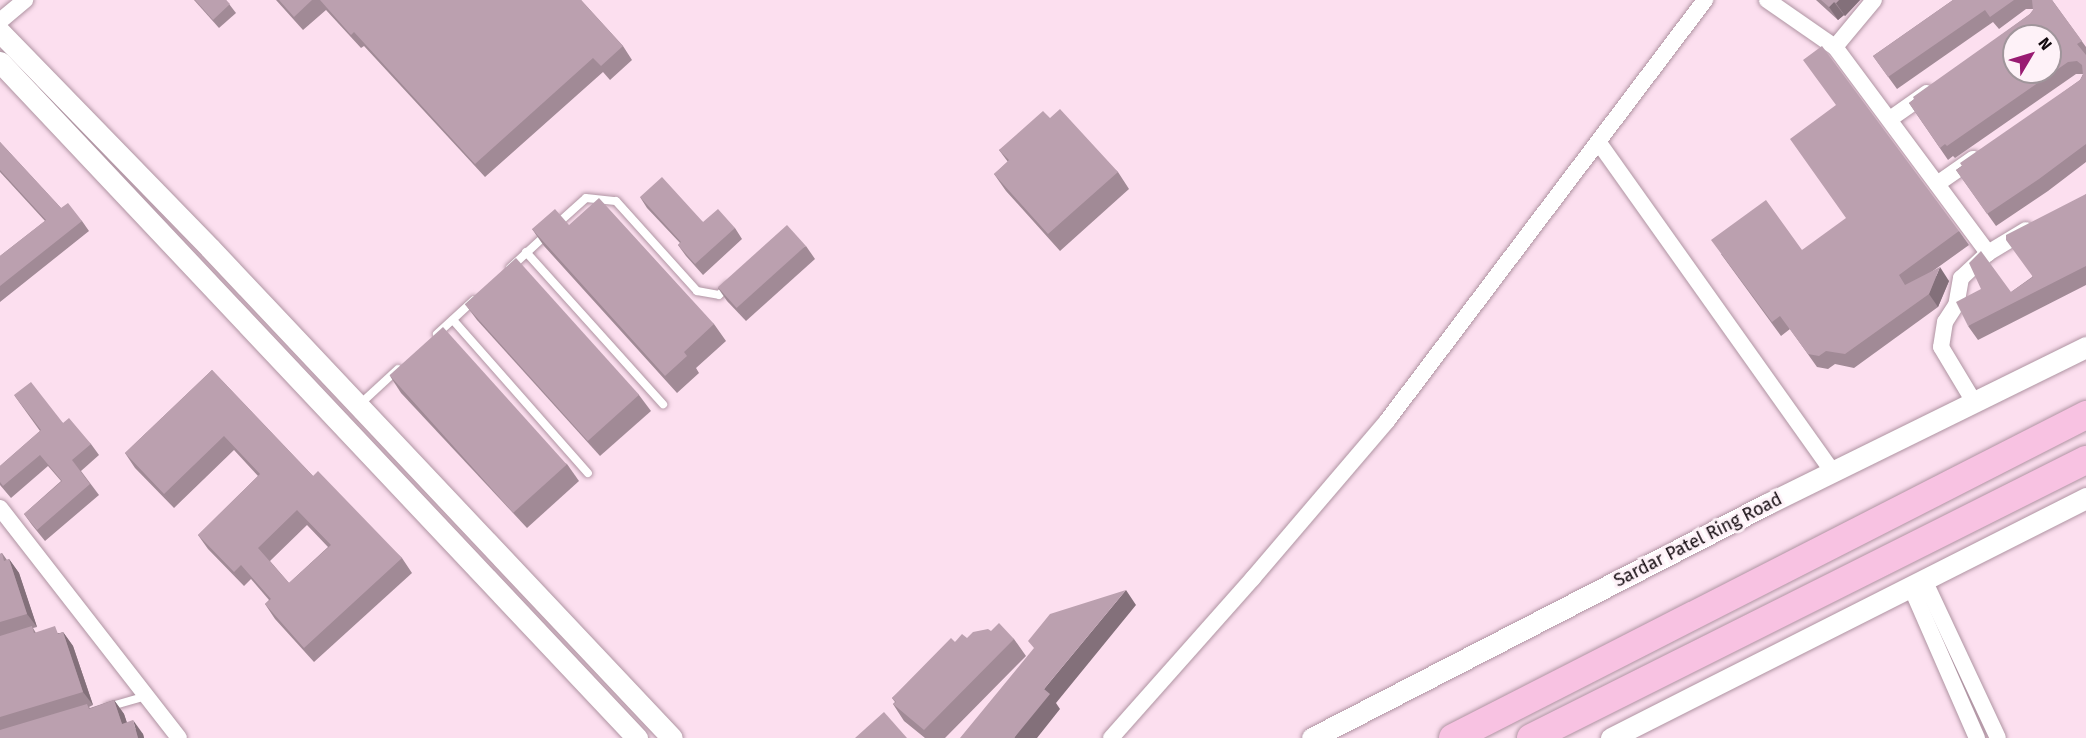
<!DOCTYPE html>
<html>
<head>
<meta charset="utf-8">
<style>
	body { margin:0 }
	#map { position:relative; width:2086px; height:738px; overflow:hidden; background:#fcdfef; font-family:"Fira Sans",sans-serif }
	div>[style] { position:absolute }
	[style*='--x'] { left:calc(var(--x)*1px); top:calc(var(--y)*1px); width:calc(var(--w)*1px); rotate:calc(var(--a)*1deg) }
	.roads { filter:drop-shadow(0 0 2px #af94a2) drop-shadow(0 0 2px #af94a2) }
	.service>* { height:8px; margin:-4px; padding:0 4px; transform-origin:4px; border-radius:4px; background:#fff }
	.minor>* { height:16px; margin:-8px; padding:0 8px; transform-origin:8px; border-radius:8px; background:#fff }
	.tertiary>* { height:21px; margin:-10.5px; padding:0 10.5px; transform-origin:10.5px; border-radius:10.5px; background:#fff }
	.trunk>* { height:28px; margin:-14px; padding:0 14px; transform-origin:14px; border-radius:14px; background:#f8c2e2 }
	.wall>* { inset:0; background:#a18a96 }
	.shaded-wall>* { inset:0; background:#83707a }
	.building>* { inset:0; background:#bba0af; transform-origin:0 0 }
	span { translate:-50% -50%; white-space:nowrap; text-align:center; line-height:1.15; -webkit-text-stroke:6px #fef2f8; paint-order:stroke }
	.street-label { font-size:18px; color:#130a0f }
	.north { position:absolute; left:2002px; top:24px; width:60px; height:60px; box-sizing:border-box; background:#fef2f8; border:2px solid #a0959b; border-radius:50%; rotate:52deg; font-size:16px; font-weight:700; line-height:24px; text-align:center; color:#130a0f }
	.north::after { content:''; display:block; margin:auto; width:21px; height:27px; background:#991b72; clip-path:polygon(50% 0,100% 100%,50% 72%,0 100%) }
</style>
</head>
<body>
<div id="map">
	<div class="roads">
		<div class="service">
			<i style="--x:556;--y:225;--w:40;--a:-42"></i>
			<i style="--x:586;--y:198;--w:30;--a:6"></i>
			<i style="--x:616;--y:201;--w:121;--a:48"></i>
			<i style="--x:697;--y:291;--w:22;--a:10"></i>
			<i style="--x:719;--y:295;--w:13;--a:-45"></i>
			<i style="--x:526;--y:252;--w:205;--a:48"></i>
			<i style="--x:510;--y:268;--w:50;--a:-42.6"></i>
			<i style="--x:453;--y:320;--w:204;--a:48.6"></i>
			<i style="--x:437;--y:334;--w:50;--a:-42.6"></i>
			<i style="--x:359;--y:405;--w:53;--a:-42.7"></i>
			<i style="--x:108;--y:707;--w:40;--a:-16"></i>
		</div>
		<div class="minor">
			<i style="--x:1767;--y:0;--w:83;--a:34.7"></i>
			<i style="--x:1835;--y:47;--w:257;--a:53.4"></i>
			<i style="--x:1988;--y:253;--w:37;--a:137"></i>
			<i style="--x:1961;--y:278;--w:27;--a:100"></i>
			<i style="--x:1956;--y:305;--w:20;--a:123"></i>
			<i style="--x:1945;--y:322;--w:25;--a:99"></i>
			<i style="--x:1941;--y:347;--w:64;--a:59"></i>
			<i style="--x:0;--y:21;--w:33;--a:-40"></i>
			<i style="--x:1835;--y:47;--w:61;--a:-50.3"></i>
			<i style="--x:1890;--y:119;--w:45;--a:-35.1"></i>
			<i style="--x:1599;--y:143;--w:404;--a:54.6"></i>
			<i style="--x:1937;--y:184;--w:44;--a:-34.8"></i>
			<i style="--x:1988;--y:253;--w:44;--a:-31.2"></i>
			<i style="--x:0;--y:508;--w:291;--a:52.1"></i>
			<i style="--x:1924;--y:580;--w:174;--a:64.9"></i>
			<i style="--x:1911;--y:587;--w:165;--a:66.4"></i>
			<i style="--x:1111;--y:738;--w:214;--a:-48.4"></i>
			<i style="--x:1253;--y:578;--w:206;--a:-49.5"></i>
			<i style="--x:1387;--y:421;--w:528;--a:-52.93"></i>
		</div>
		<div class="tertiary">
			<i style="--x:0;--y:32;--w:301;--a:45.8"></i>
			<i style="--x:210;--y:248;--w:673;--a:46.68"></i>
			<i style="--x:0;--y:62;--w:929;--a:46.7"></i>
			<i style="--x:1312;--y:738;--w:512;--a:-27.22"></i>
			<i style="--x:1767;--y:504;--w:356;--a:-26.2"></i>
			<i style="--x:1611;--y:738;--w:532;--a:-26.81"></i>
		</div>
		<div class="trunk">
			<i style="--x:1453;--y:738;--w:711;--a:-27.03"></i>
			<i style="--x:1531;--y:738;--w:621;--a:-26.61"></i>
		</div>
	</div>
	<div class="wall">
		<i style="clip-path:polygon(194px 0,226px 0,236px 13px,219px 28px)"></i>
		<i style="clip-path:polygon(276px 0,581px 0,623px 46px,632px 60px,610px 80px,603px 72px,485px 177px,364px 46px,361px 48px,326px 10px,303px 30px)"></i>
		<i style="clip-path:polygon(1816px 0,1860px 0,1845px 16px,1844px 15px,1838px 20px)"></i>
		<i style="clip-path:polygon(1953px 0,2052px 0,2086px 47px,2086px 162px,2048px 191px,1996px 226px,1956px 170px,2080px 80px,2083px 74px,2076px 74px,1955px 158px,1953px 156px,1948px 160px,1909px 103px,2030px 14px,2033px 10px,2033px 9px,2026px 9px,1999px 29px,1993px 22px,1897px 89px,1873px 56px)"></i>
		<i style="clip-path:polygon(1050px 118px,1118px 172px,1129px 189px,1060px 251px,1006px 191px,994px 174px,1008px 162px,999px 150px)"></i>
		<i style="clip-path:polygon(0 142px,61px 208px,82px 221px,89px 231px,0 302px,0 256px,45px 221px,0 172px)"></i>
		<i style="clip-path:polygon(2086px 194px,2086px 285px,1978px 340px,1968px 326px,2011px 292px,2032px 277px)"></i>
		<i style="clip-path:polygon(640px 197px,703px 222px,735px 228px,742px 239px,703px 275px,686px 256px,678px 245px,680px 243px,647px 208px)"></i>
		<i style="clip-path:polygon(569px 225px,714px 324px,726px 341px,696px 368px,699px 373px,677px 393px,544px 246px,532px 229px)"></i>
		<i style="clip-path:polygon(1959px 231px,1969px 245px,1930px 273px,1949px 281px,1938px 307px,1854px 368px,1835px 364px,1828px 369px,1817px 367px,1790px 329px,1781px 336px,1721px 254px,1802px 250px)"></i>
		<i style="clip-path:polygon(806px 246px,815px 259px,746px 321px,727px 301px,718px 288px)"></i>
		<i style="clip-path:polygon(465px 304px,639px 395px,651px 411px,600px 456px,477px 320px)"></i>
		<i style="clip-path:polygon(evenodd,212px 370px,313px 476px,402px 558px,412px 573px,314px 662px,275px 619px,265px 604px,269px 600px,251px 579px,244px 586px,208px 549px,198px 535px,258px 476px,234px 450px,174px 508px,135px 468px,125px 453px,212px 370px,307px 525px,328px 547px,289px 583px,270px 561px,307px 525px)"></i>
		<i style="clip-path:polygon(390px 376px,567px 464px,579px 481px,527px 528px,401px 393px)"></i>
		<i style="clip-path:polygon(14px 395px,63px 423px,91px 444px,99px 455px,81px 471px,99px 495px,45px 541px,32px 525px,24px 514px,61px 481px,48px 466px,11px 498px,0 485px,0 466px,40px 431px)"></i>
		<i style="clip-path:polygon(2px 553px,7px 560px,9px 559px,19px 573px,37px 627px,33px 628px,36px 633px,60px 633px,63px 632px,73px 646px,93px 705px,89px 707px,90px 708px,114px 700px,124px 714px,127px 723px,143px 734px,144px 738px,0 738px,0 554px)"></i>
		<i style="clip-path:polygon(991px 631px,1014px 639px,1026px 656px,945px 738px,925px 738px,904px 721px,893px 704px,895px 702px,892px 698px,955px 642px)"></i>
	</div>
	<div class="shaded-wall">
		<i style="clip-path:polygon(1839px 0,1860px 0,1845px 16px,1836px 3px)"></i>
		<i style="clip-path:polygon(1834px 2px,1844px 15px,1838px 20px,1829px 7px)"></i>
		<i style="clip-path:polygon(1940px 267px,1949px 281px,1938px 307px,1929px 294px)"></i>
		<i style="clip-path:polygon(9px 559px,19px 573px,37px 627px,27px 614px)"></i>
		<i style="clip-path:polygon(1126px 590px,1136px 605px,1056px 703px,1060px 709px,1037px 738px,1014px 738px,1044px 689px)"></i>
		<i style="clip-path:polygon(63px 632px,73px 646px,93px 705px,83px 692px)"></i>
		<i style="clip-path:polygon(114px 700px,124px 714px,132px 738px,122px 724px)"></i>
		<i style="clip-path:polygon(133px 720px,143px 734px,144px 738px,138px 738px)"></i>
	</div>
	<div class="building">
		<i style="clip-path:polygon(195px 0,226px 0,230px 4px,213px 20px)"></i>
		<i style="clip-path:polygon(279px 0,312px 0,294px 17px)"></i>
		<i style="clip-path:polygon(320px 0,581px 0,623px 46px,601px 66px,593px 58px,475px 164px,354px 32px,351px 35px)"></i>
		<i style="clip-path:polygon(1821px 0,1839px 0,1836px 3px,1834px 2px,1829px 7px)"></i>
		<i style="clip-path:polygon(1953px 0,2014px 0,1990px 17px,1985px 10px,1888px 77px,1873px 56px)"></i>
		<i style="clip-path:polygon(evenodd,2032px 0,2052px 0,2082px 41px,2077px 44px,2086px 55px,2086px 144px,2039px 179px,1987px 214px,1956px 170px,1962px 166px,1960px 163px,2080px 80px,2083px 75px,2082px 65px,2077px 61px,2068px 62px,1947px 146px,1945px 144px,1940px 148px,1909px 103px,1914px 99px,1913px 97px,2030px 14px,2033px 10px,2032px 0,2014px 36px,2050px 36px,2050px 72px,2014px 72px,2014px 36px)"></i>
		<i style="clip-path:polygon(1822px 46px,1959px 231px,1899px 275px,1905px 285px,1940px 267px,1929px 294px,1845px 354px,1826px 351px,1819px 356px,1808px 354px,1780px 316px,1772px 322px,1711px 240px,1766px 200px,1802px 250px,1846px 218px,1790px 139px,1836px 105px,1803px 60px)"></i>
		<i style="clip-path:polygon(1060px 109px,1118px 172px,1048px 234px,994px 174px,1009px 160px,999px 150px,1043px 111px,1050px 118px)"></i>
		<i style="clip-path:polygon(0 142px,61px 208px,68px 203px,82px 221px,0 286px,0 256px,46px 220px,0 170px)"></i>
		<i style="clip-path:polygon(662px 177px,703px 222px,718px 209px,735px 228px,695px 264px,678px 245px,681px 242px,640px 197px)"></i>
		<i style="clip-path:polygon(2086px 194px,2086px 266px,1968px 326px,1956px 302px,1981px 289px,1969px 263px,1981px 251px,2011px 292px,2033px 277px,2006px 240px,2006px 235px)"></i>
		<i style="clip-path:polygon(599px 198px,714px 324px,684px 352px,687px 356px,665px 376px,532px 229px,555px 209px,569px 225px)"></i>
		<i style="left:787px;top:225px;width:28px;height:93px;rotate:48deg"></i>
		<i style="left:516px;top:258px;width:184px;height:69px;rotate:48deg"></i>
		<i style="left:443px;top:327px;width:185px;height:72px;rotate:48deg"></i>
		<i style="clip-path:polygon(evenodd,212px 370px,313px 476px,318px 471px,402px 558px,304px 648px,265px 604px,271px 599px,241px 565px,234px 572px,198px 535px,260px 474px,224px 436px,164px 494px,125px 453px,212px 370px,297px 510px,331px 545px,289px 583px,258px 548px,297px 510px)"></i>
		<i style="clip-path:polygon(31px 382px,63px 423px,69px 418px,91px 444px,72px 460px,90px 484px,37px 530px,24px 514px,62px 481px,40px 455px,3px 486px,0 482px,0 466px,41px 430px,14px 395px)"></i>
		<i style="clip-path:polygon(2px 553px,4px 561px,9px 559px,27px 614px,0 622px,0 554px)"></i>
		<i style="clip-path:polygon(1126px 590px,1044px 689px,1050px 694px,1014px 738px,960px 738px,1034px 648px,1028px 641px,1050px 614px)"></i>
		<i style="clip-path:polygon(999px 623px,1014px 639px,924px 730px,893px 704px,896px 702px,892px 698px,951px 638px,955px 642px,962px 634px,967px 638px,973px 632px,988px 629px,991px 631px)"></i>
		<i style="clip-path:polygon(32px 626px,34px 633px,55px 626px,58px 634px,63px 632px,83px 692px,0 717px,0 636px)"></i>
		<i style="clip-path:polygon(114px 700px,122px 724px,133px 720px,138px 738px,0 738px,0 730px,87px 704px,89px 709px)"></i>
		<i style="clip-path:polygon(884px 712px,907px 738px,855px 738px)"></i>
	</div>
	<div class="street-label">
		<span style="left:1698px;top:540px;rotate:-27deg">Sardar Patel Ring Road</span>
	</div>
	<div class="north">N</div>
</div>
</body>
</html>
